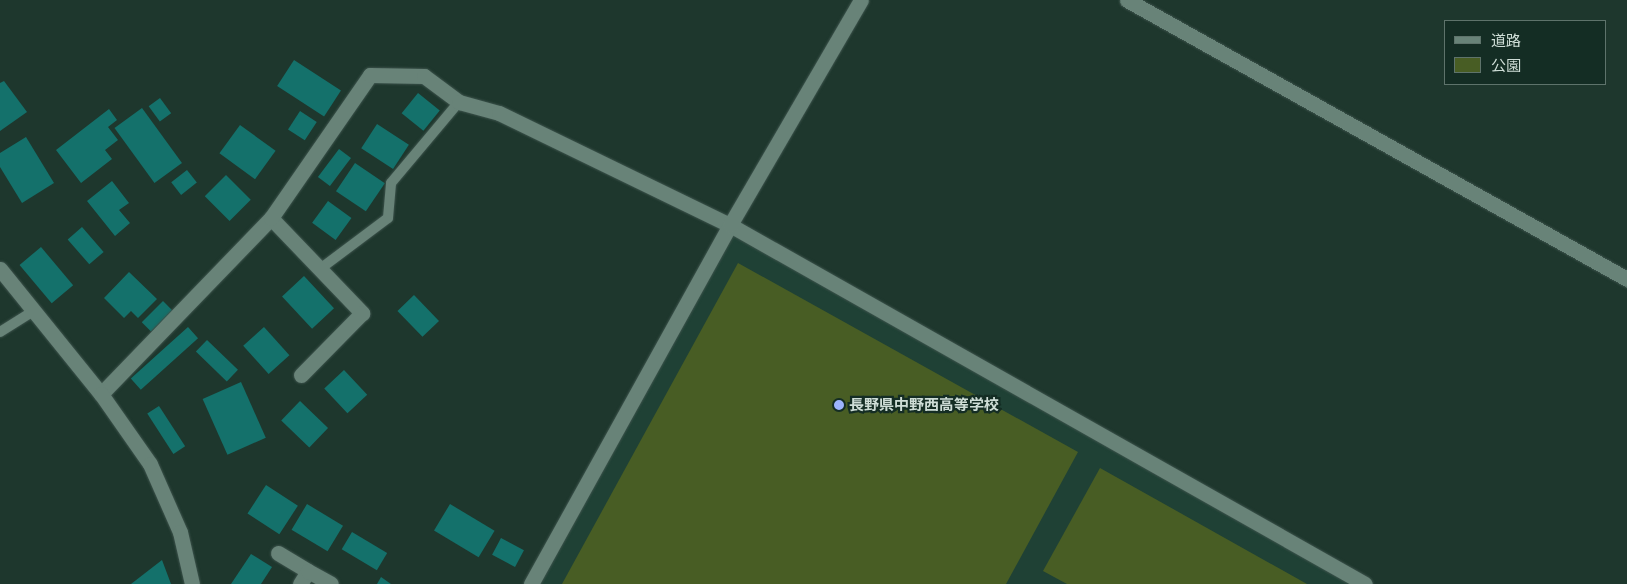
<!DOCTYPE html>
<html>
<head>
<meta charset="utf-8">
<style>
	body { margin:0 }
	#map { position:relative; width:1627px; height:584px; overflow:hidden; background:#1e372d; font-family:"Archivo Narrow","Noto Sans JP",sans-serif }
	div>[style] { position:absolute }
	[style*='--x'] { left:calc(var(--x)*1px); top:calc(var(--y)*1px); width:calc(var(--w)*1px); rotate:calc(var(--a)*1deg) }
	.built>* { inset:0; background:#1f4135 }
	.green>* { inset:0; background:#485d24 }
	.building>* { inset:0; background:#14716b; transform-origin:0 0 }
	.roads { filter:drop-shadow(0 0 1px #3d534c) drop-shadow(0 0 1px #3d534c) }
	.service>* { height:10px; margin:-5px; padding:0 5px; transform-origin:5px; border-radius:5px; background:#688378 }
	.minor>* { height:15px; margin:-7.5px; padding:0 7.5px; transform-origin:7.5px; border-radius:7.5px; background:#688378 }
	.tertiary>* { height:15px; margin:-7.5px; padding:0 7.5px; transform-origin:7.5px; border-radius:7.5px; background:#688378 }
	.dots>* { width:14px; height:14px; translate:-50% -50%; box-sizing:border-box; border:2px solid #142d24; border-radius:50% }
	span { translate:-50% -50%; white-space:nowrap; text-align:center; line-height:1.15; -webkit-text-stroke:4.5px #142d24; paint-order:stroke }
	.poi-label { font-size:15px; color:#ceddd6; font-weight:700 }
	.left { translate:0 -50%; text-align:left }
	.legend { position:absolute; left:1444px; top:20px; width:162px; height:65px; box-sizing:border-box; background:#142d24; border:1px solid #5e736b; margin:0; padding:6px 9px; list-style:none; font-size:15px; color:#ceddd6 }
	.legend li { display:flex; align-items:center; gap:10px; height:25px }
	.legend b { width:25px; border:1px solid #5e736b }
</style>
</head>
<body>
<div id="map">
	<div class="built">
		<i style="clip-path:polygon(730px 225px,1365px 584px,531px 584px)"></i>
	</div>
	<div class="green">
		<i style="clip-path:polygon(738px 263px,1078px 452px,1006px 584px,562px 584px)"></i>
		<i style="clip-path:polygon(1100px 468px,1307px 584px,1067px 584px,1043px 571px)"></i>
	</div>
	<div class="building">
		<i style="left:294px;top:60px;width:56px;height:31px;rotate:33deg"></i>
		<i style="clip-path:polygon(4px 81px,27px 112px,0 131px,0 83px)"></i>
		<i style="left:418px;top:93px;width:28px;height:26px;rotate:39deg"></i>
		<i style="left:160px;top:98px;width:19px;height:14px;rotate:54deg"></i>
		<i style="left:142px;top:108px;width:68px;height:34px;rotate:54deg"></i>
		<i style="clip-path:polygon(109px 109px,117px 120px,108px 127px,118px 140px,105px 150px,112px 159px,81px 183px,56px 150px)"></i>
		<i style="left:300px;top:111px;width:20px;height:22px;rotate:33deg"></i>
		<i style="left:377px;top:124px;width:38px;height:29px;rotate:33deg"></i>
		<i style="left:240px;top:125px;width:44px;height:35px;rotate:36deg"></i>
		<i style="clip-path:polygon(26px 137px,54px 183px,22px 203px,0 167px,0 153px)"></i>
		<i style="left:339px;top:149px;width:15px;height:35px;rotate:37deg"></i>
		<i style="left:355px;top:163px;width:36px;height:34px;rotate:34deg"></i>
		<i style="left:187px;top:170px;width:16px;height:20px;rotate:52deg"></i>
		<i style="left:226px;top:175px;width:35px;height:30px;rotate:45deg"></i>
		<i style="clip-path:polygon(112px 181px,129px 203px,119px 210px,130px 223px,115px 236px,87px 201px)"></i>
		<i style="left:328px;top:201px;width:29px;height:27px;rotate:36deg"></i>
		<i style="left:82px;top:227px;width:33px;height:19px;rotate:49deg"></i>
		<i style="left:41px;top:247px;width:50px;height:28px;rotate:50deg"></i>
		<i style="clip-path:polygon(129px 272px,157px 299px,138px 318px,131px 311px,124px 318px,104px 298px)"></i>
		<i style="left:304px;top:276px;width:44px;height:30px;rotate:47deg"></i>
		<i style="left:414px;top:295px;width:36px;height:23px;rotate:46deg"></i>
		<i style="left:163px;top:301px;width:13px;height:30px;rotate:45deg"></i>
		<i style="left:188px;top:327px;width:15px;height:77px;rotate:48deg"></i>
		<i style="left:264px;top:327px;width:38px;height:28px;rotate:48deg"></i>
		<i style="left:207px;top:340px;width:43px;height:16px;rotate:44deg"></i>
		<i style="left:344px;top:370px;width:34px;height:27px;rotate:47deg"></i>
		<i style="left:241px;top:382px;width:61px;height:42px;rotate:66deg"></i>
		<i style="left:300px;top:401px;width:39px;height:27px;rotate:44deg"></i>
		<i style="left:159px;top:406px;width:48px;height:14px;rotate:57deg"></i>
		<i style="left:266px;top:485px;width:38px;height:34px;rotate:33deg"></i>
		<i style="left:307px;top:504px;width:42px;height:30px;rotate:31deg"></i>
		<i style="left:450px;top:504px;width:52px;height:31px;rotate:31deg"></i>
		<i style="left:352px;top:532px;width:41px;height:20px;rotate:31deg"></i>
		<i style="left:501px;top:538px;width:26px;height:19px;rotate:28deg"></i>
		<i style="clip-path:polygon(251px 554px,272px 567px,261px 584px,231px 584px)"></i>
		<i style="clip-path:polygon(162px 560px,171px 584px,131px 584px)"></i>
		<i style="clip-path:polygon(381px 577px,391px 584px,377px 584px)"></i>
	</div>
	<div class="roads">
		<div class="service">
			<i style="--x:320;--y:269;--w:85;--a:-36.9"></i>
			<i style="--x:388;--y:218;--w:35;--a:-85"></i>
			<i style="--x:391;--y:183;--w:106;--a:-50"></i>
			<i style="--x:0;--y:332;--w:39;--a:-32"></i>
		</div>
		<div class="minor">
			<i style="--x:1127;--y:0;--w:573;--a:29.16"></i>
			<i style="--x:271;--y:218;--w:132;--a:46.2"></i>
			<i style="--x:362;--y:313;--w:87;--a:134.5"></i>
			<i style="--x:101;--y:394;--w:245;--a:-46"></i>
			<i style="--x:271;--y:218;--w:174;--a:-55.3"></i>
			<i style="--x:370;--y:75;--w:54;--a:1.1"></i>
			<i style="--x:424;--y:76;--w:44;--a:36.6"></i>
			<i style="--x:459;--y:102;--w:41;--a:15.4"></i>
			<i style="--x:499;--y:113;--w:257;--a:25.9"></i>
			<i style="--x:730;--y:225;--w:729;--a:29.48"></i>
			<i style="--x:278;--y:553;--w:35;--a:31"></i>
			<i style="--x:300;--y:584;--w:15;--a:-58"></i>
			<i style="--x:308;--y:571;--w:26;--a:29"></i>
		</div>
		<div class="tertiary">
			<i style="--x:0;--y:269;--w:161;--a:51.1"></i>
			<i style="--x:101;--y:394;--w:85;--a:55"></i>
			<i style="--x:150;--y:464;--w:74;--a:66.2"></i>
			<i style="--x:180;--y:532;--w:53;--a:77"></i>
			<i style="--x:531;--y:584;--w:410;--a:-61"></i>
			<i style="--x:730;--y:225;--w:260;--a:-59.8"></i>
		</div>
	</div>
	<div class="dots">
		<i style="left:839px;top:405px;background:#9cb4fd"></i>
	</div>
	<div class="poi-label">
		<span class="left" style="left:849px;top:405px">長野県中野西高等学校</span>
	</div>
	<ul class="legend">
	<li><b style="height:6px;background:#688378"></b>道路</li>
	<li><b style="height:14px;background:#485d24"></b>公園</li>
	</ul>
</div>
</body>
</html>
